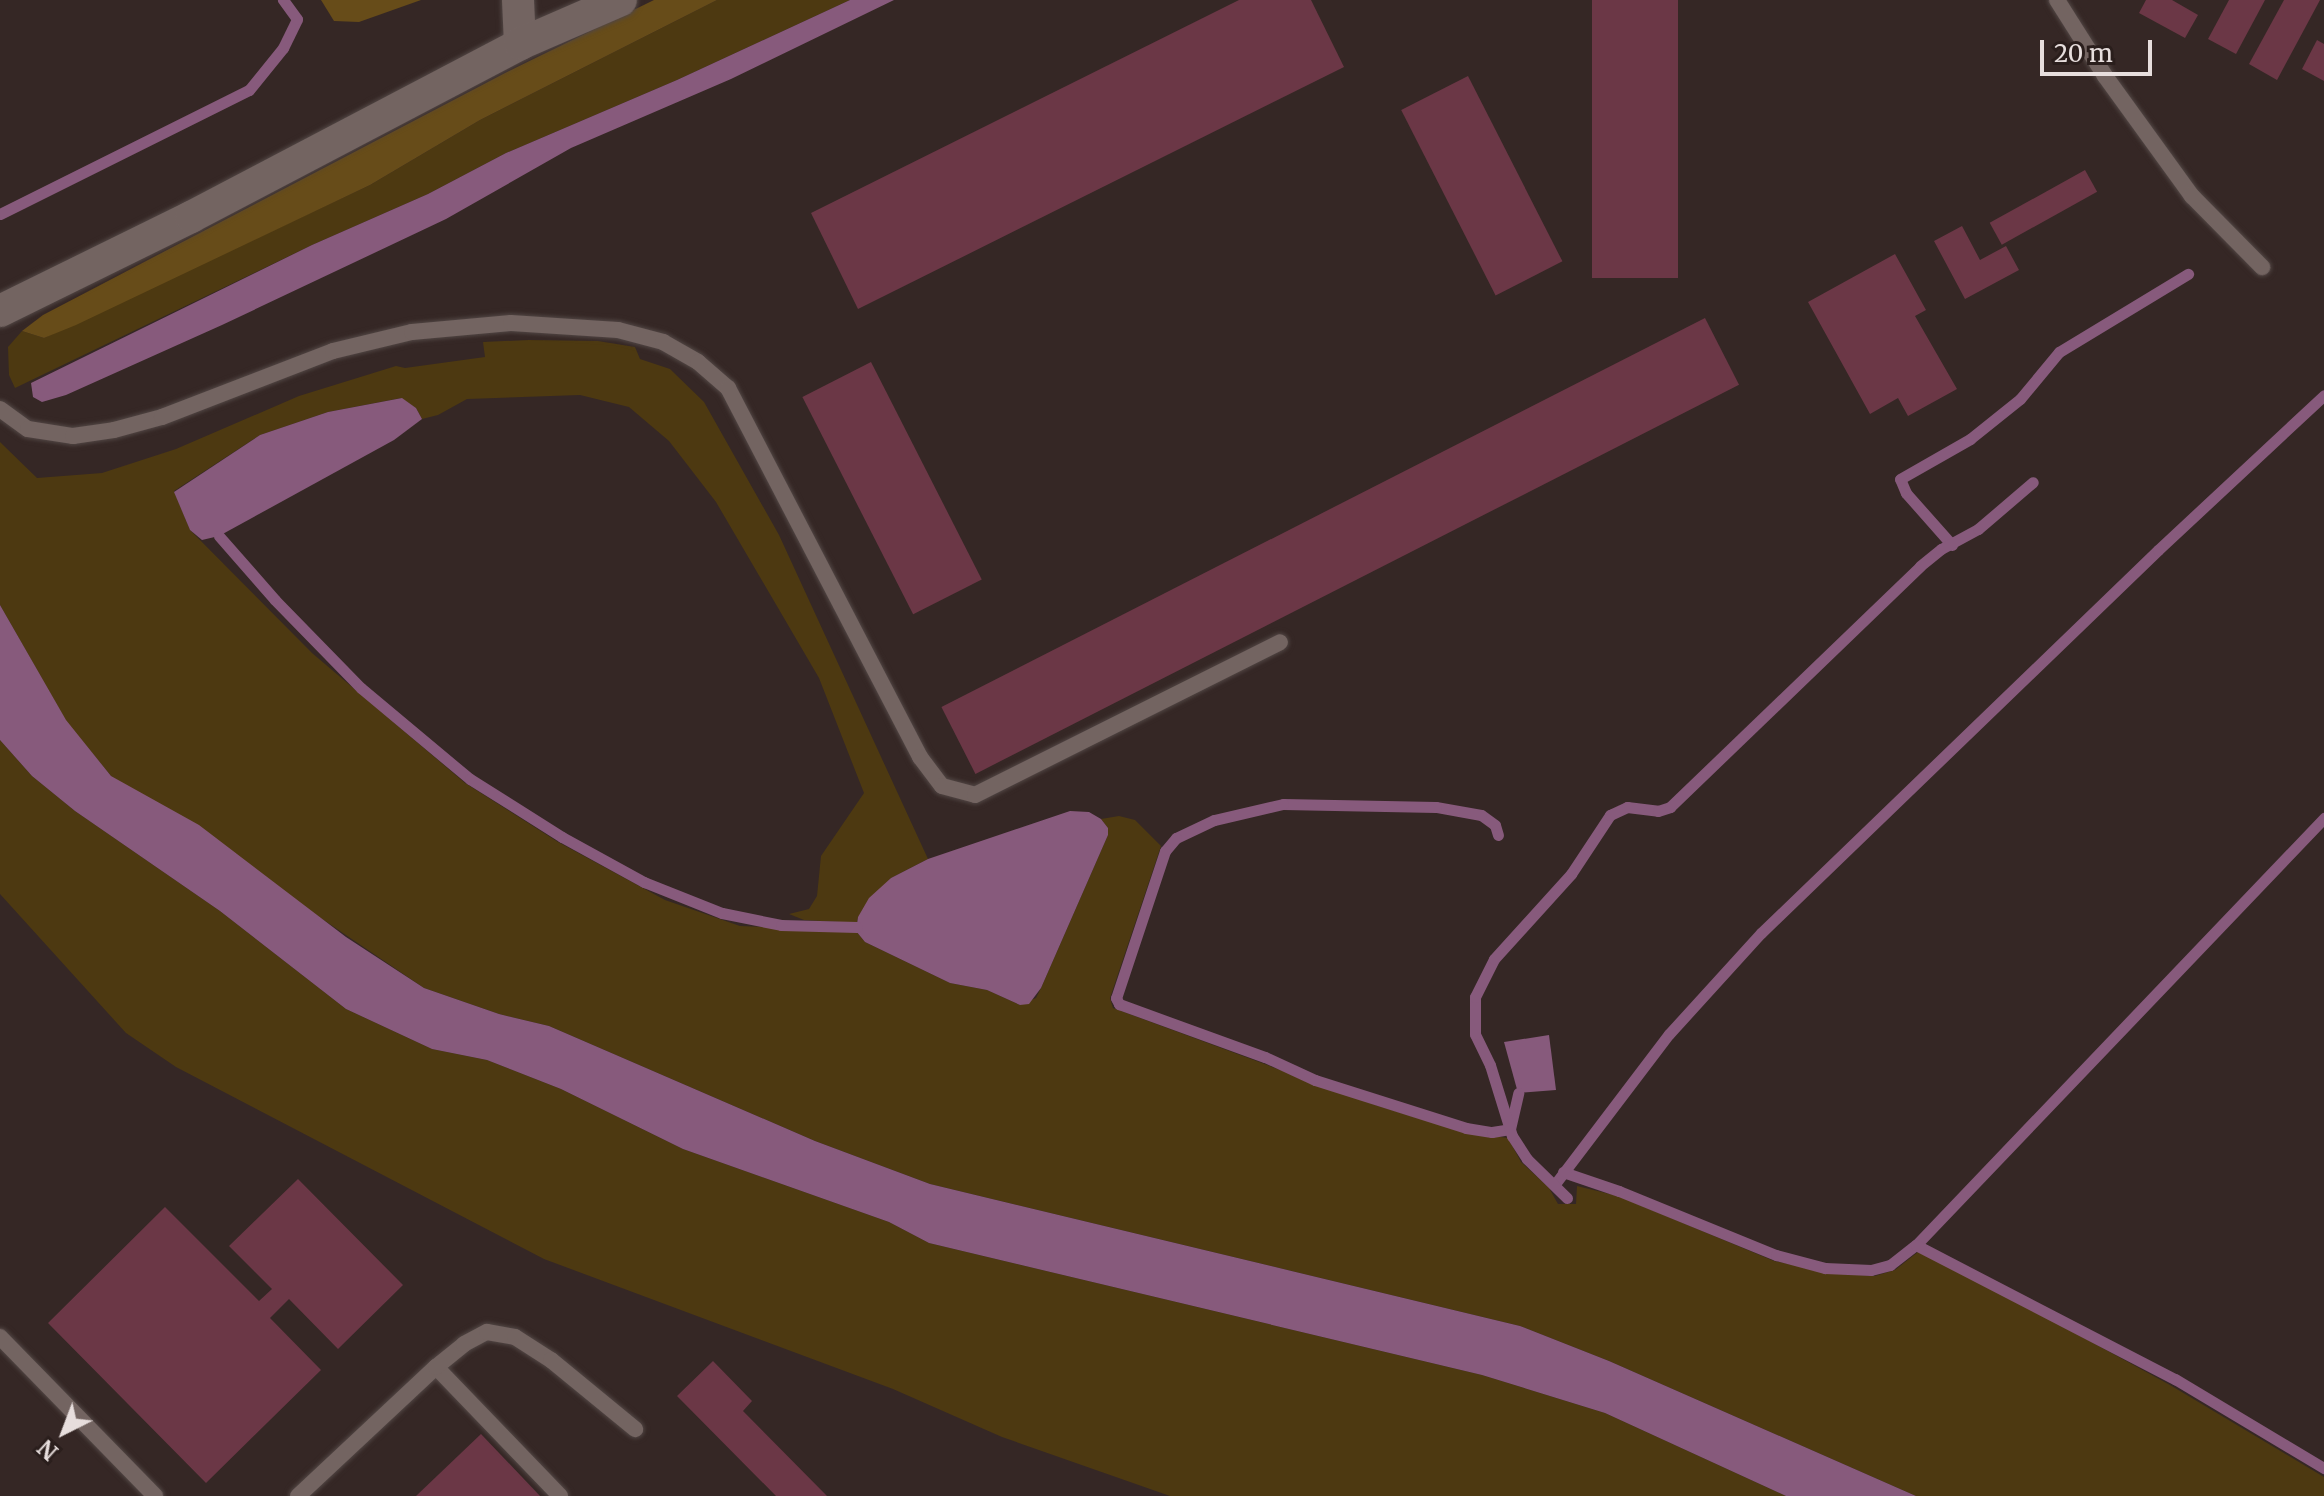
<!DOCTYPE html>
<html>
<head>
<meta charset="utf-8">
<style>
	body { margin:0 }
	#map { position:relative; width:2324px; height:1496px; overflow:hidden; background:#352725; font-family:Merriweather,serif }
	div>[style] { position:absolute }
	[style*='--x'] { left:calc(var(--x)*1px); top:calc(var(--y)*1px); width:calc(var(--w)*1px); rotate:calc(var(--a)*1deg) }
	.green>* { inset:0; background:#4d3911 }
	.forest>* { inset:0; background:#674c19 }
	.water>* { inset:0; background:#875a7c }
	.stream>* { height:11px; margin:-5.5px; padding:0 5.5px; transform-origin:5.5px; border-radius:5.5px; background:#875a7c }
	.building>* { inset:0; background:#6b3746; transform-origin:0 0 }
	.roads { filter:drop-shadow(0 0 2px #514644) drop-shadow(0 0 2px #514644) }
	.service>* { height:16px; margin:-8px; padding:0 8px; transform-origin:8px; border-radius:8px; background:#736461 }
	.minor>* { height:32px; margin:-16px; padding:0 16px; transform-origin:16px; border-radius:16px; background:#736461 }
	span { translate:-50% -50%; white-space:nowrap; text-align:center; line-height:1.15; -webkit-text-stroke:7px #2a1e1c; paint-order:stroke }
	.north { position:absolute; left:24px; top:1392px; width:80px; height:80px; -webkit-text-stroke:6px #2a1e1c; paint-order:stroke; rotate:222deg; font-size:22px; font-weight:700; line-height:32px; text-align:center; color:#e7dedd }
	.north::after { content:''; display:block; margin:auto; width:28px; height:36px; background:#e7dedd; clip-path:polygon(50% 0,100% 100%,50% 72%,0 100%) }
	.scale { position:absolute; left:2040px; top:40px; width:112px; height:36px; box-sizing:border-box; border:4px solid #e7dedd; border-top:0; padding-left:10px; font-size:24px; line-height:28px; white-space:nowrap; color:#e7dedd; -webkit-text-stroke:6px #2a1e1c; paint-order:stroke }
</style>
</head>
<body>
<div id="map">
	<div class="green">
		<i style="clip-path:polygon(717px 0,850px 0,677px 80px,506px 153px,428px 194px,312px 245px,15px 388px,9px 375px,8px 347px,22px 331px,44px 338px,370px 185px,480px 120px)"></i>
		<i style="clip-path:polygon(529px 340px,598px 341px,635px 347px,640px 359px,670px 369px,704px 402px,779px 535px,928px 859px,891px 878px,858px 917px,857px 923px,804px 920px,789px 914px,809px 909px,817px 896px,821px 856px,864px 793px,819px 678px,716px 502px,669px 441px,629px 407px,580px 395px,467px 399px,438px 415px,422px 419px,416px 408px,401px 398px,328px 412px,260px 435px,174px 491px,190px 530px,312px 653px,465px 783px,558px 842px,665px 900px,740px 926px,856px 931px,865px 942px,950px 983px,987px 990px,1020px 1005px,1036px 998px,1041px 988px,1108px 835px,1108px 828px,1101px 819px,1119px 816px,1135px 820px,1161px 846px,1110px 998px,1113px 1008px,1375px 1105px,1463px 1132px,1508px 1138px,1521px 1162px,1549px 1188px,1558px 1204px,1576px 1204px,1577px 1186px,1618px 1196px,1774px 1261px,1830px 1273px,1875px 1276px,1895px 1270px,1918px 1252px,1965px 1273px,2170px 1385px,2324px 1477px,2324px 1496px,1916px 1496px,1609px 1361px,1520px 1326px,930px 1184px,815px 1141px,549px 1026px,499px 1014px,424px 988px,111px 776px,66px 721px,0 605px,0 442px,37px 478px,102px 473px,176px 449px,299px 396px,396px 366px,405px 368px,485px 357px,483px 342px)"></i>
		<i style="clip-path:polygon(0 740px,32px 776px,75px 811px,220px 911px,346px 1009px,432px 1049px,487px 1060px,561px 1089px,683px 1149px,889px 1222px,929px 1243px,1482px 1375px,1605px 1413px,1786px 1496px,1170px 1496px,1002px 1437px,893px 1389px,544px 1259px,176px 1067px,126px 1033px,0 894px)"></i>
	</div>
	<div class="forest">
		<i style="clip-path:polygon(321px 0,421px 0,359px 22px,334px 21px)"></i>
		<i style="clip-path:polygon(654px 0,717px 0,480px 120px,370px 185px,76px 325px,44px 338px,22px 331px,43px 315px,505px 73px)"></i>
	</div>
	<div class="water">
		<i style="clip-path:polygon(850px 0,894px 0,731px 79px,571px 148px,446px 219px,222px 325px,66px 395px,42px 402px,33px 397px,31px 383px,312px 245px,428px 194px,506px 153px,677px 80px)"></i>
		<i style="clip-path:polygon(402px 398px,416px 408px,422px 419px,394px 440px,219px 536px,202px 540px,190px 530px,174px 492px,260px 435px,328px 412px)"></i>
		<i style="clip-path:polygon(0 605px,66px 720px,111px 776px,199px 825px,346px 937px,424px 988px,499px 1014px,549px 1026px,815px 1141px,930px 1184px,1520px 1326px,1609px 1361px,1916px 1496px,1786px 1496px,1605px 1413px,1482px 1375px,929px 1243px,889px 1222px,683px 1149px,561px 1089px,487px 1060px,432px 1049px,346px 1009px,220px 911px,75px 811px,32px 776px,0 740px)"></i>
		<i style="clip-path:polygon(1070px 811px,1089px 812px,1101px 819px,1108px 828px,1108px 835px,1041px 988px,1029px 1004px,1020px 1005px,987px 990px,950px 983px,865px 942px,856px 931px,858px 917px,869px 898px,891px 878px,928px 859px)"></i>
		<i style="clip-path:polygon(1549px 1035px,1556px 1090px,1518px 1093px,1504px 1042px)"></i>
	</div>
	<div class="stream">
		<i style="--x:0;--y:214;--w:278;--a:-26.5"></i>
		<i style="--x:249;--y:90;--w:54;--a:-51"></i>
		<i style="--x:283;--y:48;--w:32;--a:-64"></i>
		<i style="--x:297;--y:19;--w:24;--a:-126"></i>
		<i style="--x:219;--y:536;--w:85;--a:48.8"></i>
		<i style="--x:275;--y:600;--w:123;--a:45.7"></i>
		<i style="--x:361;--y:688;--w:142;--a:39.9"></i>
		<i style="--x:470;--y:779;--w:109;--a:32.2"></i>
		<i style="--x:562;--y:837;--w:94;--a:28.8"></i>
		<i style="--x:644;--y:882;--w:84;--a:21.7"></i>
		<i style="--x:722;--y:913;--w:60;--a:11.5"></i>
		<i style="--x:781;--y:925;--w:76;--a:1.5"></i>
		<i style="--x:1952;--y:545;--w:69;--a:-131.5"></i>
		<i style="--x:1906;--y:493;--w:15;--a:-113"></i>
		<i style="--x:1900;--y:479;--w:81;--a:-29.7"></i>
		<i style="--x:1970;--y:439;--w:64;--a:-38.7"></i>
		<i style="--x:2020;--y:399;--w:61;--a:-50.3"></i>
		<i style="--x:2059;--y:352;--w:151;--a:-31.2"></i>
		<i style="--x:1498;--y:835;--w:10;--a:-107"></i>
		<i style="--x:1495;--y:825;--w:17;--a:-144"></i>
		<i style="--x:1481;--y:815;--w:46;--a:-169.9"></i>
		<i style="--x:1436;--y:807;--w:153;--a:-178.9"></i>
		<i style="--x:1283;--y:804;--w:71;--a:166.9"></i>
		<i style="--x:1214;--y:820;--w:42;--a:154.7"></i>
		<i style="--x:1176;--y:838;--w:17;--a:130"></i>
		<i style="--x:1165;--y:851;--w:155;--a:108.4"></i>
		<i style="--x:1116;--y:998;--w:7;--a:63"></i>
		<i style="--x:1119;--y:1004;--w:155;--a:20"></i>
		<i style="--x:1265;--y:1057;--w:55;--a:24.7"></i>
		<i style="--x:1315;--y:1080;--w:158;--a:17.6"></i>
		<i style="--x:1466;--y:1128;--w:26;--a:9"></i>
		<i style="--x:1492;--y:1132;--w:18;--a:-9"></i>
		<i style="--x:1510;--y:1129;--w:37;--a:-77"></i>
		<i style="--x:1563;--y:1172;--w:59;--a:18.7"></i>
		<i style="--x:1619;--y:1191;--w:170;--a:22.2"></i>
		<i style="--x:1776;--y:1255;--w:51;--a:14.9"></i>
		<i style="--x:1825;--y:1268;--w:46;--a:2.5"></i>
		<i style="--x:1871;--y:1270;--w:20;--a:-15"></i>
		<i style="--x:1890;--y:1265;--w:33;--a:-38"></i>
		<i style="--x:1916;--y:1245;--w:591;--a:-46.3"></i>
		<i style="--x:1555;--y:1184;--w:188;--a:-52.8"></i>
		<i style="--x:1669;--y:1034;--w:137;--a:-47.7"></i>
		<i style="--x:1761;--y:933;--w:552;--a:-43.97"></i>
		<i style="--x:2158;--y:550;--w:227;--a:-43"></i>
		<i style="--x:1567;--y:1198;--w:56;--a:-135.7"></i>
		<i style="--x:1527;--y:1159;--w:27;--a:-123"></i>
		<i style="--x:1512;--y:1136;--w:74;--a:-107.2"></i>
		<i style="--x:1490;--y:1065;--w:34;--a:-116"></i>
		<i style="--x:1475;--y:1034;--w:37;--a:-90"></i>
		<i style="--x:1475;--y:997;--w:42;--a:-63.4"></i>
		<i style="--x:1494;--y:959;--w:115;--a:-47.8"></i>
		<i style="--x:1571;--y:874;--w:71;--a:-56.5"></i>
		<i style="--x:1610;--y:815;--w:19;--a:-25"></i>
		<i style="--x:1627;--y:807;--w:31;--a:7"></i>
		<i style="--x:1658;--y:811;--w:13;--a:-18"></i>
		<i style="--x:1670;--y:807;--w:347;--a:-43.9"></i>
		<i style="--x:1920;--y:566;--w:27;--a:-39"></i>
		<i style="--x:1941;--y:549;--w:42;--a:-28.4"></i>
		<i style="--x:1978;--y:529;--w:72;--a:-40.5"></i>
		<i style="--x:1916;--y:1245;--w:292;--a:27.4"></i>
		<i style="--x:2175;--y:1379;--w:174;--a:30.9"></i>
	</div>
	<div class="building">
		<i style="clip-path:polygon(1239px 0,1311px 0,1344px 67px,858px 309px,811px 213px)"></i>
		<i style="left:1592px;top:0;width:86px;height:278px"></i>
		<i style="clip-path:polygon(2146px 0,2172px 0,2198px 15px,2185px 38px,2139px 13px)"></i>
		<i style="clip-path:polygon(2229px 0,2265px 0,2236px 54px,2208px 39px)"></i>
		<i style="clip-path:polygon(2284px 0,2320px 0,2277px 80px,2249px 64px)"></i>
		<i style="clip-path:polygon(2317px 40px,2324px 44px,2324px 81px,2302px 69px)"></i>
		<i style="left:1468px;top:76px;width:208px;height:75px;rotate:63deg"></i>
		<i style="left:2085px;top:170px;width:25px;height:109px;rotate:61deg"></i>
		<i style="clip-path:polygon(1962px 226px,1980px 260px,2006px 246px,2019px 270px,1965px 299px,1934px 241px)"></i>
		<i style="clip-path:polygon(1895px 254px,1926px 310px,1915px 316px,1957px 389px,1908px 416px,1898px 398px,1870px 414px,1808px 302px)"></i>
		<i style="left:1705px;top:318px;width:75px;height:857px;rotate:63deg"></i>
		<i style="left:871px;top:362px;width:244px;height:77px;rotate:63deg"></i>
		<i style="clip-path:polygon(298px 1179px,403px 1285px,338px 1349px,289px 1299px,270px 1318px,321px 1370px,206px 1483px,48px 1323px,165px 1207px,259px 1301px,272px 1289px,229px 1246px)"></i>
		<i style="clip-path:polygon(713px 1361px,752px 1401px,743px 1411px,827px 1496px,776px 1496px,677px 1396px)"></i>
		<i style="clip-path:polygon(481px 1434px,540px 1496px,416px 1496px)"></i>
	</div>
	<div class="roads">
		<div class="service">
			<i style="--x:2057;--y:0;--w:90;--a:57.7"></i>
			<i style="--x:2105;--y:76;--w:148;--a:54.1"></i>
			<i style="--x:2192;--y:196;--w:100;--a:45.4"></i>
			<i style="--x:0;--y:409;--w:34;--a:36"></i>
			<i style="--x:28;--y:429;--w:46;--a:8.8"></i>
			<i style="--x:73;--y:436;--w:41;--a:-8.3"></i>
			<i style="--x:114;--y:430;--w:50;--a:-15.2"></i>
			<i style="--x:162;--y:417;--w:183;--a:-21.1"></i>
			<i style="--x:333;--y:351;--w:81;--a:-13.5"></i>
			<i style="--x:412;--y:332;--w:99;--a:-5.2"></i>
			<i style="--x:511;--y:323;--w:107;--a:3.7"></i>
			<i style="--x:618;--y:330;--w:47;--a:14.9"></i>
			<i style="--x:663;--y:342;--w:40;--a:29.7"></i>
			<i style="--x:698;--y:362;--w:40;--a:41"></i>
			<i style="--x:728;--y:388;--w:416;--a:62.5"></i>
			<i style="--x:920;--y:757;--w:36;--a:53"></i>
			<i style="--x:942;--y:786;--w:34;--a:15"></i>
			<i style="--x:975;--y:795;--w:341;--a:-26.6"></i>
			<i style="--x:0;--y:1337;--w:222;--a:45.7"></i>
			<i style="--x:436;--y:1367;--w:179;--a:46.1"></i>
			<i style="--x:298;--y:1496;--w:189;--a:-43.1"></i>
			<i style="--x:436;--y:1367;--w:36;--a:-39"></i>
			<i style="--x:464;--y:1344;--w:26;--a:-28"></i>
			<i style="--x:487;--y:1332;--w:28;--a:10"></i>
			<i style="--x:515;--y:1337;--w:43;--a:32.6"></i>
			<i style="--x:551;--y:1360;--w:109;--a:39.4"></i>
		</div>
		<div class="minor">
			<i style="--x:518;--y:0;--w:44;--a:87.4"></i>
			<i style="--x:0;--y:311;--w:213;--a:-26.2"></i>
			<i style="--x:191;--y:217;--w:372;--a:-27.7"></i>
			<i style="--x:520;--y:44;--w:110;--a:-23.5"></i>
		</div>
	</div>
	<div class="north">N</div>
	<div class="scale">20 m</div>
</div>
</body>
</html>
